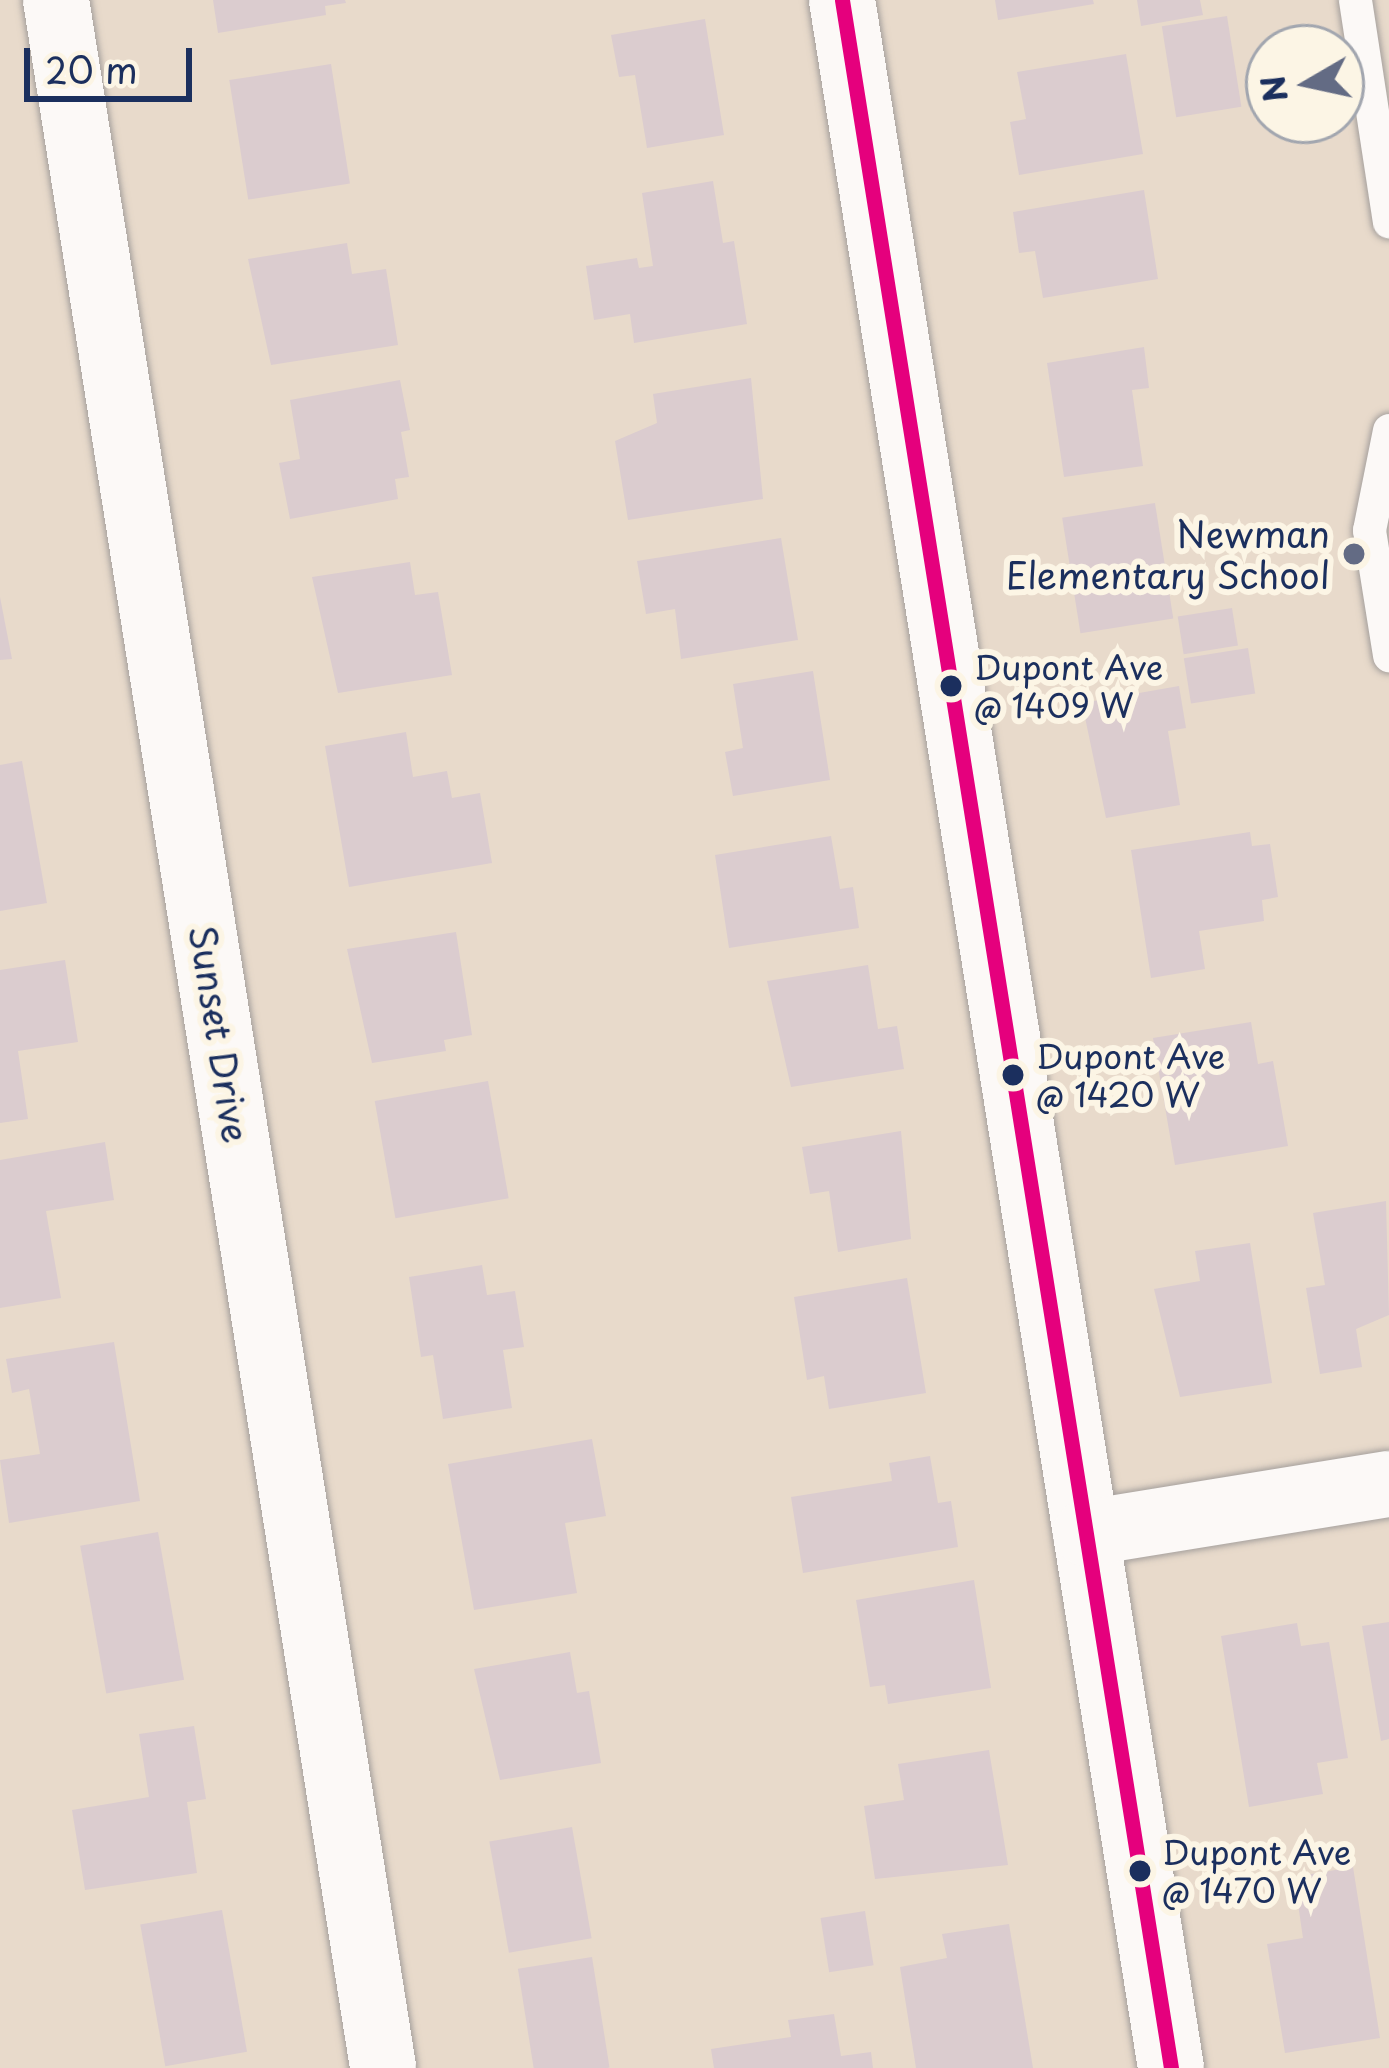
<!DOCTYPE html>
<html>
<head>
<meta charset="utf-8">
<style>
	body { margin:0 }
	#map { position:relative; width:1389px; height:2068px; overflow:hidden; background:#e8dacb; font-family:"Playpen Sans",sans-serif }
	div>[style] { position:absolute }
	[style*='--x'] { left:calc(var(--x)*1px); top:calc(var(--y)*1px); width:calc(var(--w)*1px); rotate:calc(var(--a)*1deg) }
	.building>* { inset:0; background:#dbcccf; transform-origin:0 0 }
	.roads { filter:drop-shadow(0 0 3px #a5a09d) drop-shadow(0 0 3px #a5a09d) }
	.service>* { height:33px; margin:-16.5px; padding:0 16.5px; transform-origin:16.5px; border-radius:16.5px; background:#fcf9f7 }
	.minor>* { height:66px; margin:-33px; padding:0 33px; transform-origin:33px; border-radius:33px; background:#fcf9f7 }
	.bus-1>* { height:15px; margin:-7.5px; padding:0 7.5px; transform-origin:7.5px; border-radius:7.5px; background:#e5007d }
	.dots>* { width:33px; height:33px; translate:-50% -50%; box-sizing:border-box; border:6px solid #fcf5e5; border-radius:50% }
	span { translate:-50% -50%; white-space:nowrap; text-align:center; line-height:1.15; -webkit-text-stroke:12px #fcf5e5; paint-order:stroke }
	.bus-label { font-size:33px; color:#1b2f5e }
	.left { translate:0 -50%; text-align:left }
	.poi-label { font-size:36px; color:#1b2f5e }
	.right { translate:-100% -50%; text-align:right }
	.street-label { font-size:36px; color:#1b2f5e }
	.north { position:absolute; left:1245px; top:24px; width:120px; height:120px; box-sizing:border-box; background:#fcf5e5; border:3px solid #a2a6af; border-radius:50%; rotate:261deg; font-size:33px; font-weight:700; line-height:48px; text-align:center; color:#1b2f5e }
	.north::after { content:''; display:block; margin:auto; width:42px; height:54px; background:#636b84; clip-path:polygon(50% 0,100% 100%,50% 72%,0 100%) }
	.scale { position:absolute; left:24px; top:48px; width:168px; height:54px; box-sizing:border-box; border:6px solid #1b2f5e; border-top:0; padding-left:15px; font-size:36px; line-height:42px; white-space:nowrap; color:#1b2f5e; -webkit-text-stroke:9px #fcf5e5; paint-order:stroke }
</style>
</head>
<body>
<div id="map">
	<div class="building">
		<i style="clip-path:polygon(213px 0,345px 0,346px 3px,325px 6px,326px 15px,218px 33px)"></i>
		<i style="clip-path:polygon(995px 0,1093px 0,1094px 4px,998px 20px)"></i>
		<i style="clip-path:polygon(1137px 0,1200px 0,1203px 15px,1141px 26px)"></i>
		<i style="left:1227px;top:16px;width:92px;height:66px;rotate:81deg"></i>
		<i style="clip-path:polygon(705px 19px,724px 135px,647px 148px,635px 75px,619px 77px,611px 35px)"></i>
		<i style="clip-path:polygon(1126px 54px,1143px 154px,1019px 175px,1010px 122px,1026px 119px,1017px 72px)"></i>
		<i style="left:331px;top:64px;width:121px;height:103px;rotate:81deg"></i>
		<i style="clip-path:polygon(713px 181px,723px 243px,734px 241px,747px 324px,634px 343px,630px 314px,594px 320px,586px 266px,637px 258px,639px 268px,653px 266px,642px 193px)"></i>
		<i style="clip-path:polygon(1144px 190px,1158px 279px,1043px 298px,1035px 251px,1019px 253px,1013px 212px)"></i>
		<i style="clip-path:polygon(347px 243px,352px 274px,386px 269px,398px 345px,271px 365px,248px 259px)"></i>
		<i style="clip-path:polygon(1144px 347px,1149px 388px,1132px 390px,1143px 466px,1064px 477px,1047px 363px)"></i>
		<i style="clip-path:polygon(751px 378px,763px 499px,628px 520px,615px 441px,657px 423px,653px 394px)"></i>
		<i style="clip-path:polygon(400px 380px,410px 430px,401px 432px,409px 477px,395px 479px,398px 499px,290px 519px,279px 463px,300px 459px,290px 400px)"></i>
		<i style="left:1155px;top:503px;width:117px;height:94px;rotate:81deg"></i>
		<i style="clip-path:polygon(781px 538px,798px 640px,681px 659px,675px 609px,646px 614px,637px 561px)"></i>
		<i style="clip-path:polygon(410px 562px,415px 595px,438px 592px,452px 675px,338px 693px,312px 577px)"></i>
		<i style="clip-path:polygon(0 597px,12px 659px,0 660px)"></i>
		<i style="left:1232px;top:608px;width:38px;height:55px;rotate:81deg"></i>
		<i style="left:1248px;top:648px;width:46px;height:65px;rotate:81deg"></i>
		<i style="clip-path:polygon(813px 671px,830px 780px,733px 796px,725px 752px,743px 748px,733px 684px)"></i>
		<i style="clip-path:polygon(1179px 686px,1186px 728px,1168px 731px,1180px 805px,1106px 818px,1082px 703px)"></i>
		<i style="clip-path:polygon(406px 732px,413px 777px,447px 771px,452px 798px,480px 793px,492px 863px,349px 887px,325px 746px)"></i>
		<i style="clip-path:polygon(22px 761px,47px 903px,0 911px,0 765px)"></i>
		<i style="clip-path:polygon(1250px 832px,1252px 846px,1270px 844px,1278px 897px,1262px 900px,1264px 921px,1199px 931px,1205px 969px,1151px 978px,1131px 850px)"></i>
		<i style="clip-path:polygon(831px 836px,840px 889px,853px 887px,859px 928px,729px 948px,715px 855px)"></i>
		<i style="clip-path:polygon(456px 932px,472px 1035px,444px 1040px,446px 1051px,372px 1063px,347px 949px)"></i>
		<i style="clip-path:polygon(65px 960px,78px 1042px,18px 1051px,28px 1119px,0 1123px,0 970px)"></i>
		<i style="clip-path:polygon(868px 965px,878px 1029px,897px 1026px,904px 1069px,791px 1087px,767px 981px)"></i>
		<i style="clip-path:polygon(1251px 1022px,1258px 1064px,1273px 1061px,1288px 1146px,1175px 1165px,1153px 1038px)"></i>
		<i style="left:488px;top:1081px;width:119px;height:115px;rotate:80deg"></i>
		<i style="clip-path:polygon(901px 1131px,911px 1239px,838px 1252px,829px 1191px,810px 1194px,802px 1147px)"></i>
		<i style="clip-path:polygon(105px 1142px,114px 1200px,46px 1211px,61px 1298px,0 1308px,0 1160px)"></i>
		<i style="clip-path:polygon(1386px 1201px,1389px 1315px,1356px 1329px,1362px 1367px,1320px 1374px,1306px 1288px,1325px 1285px,1313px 1213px)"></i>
		<i style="clip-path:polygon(1250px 1243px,1272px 1383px,1180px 1397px,1154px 1289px,1200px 1281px,1195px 1251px)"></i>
		<i style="clip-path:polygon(482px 1265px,487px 1295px,515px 1291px,524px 1347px,503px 1350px,512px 1408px,443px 1419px,433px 1355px,421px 1357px,409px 1277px)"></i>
		<i style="clip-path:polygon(907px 1278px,926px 1393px,829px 1409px,824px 1376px,807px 1380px,794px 1297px)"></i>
		<i style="clip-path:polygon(114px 1342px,140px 1501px,9px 1523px,0 1460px,40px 1454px,29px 1389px,12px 1393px,6px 1359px)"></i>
		<i style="clip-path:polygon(592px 1439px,606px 1516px,565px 1523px,577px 1593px,474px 1610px,448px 1464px)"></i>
		<i style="clip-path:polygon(930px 1456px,938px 1503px,951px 1501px,958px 1547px,803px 1573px,791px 1497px,892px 1481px,889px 1463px)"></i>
		<i style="left:158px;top:1532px;width:150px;height:79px;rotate:80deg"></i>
		<i style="clip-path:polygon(974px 1580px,991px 1688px,888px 1704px,885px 1685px,870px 1687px,856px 1600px)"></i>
		<i style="clip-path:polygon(1389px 1622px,1389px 1739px,1381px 1741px,1362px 1626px)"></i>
		<i style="clip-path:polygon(1297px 1623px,1301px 1646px,1329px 1642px,1348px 1758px,1317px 1763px,1323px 1794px,1249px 1807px,1221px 1636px)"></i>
		<i style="clip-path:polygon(570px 1652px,577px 1693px,589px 1691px,601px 1763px,500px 1780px,474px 1669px)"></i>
		<i style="clip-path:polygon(194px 1726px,206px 1799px,187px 1802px,197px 1873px,85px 1890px,72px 1810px,149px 1797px,139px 1734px)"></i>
		<i style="clip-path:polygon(989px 1750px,1008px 1865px,875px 1879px,864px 1806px,904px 1800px,898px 1764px)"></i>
		<i style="left:572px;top:1827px;width:113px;height:84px;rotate:80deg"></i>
		<i style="clip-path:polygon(1353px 1867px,1380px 2038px,1285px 2053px,1267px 1944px,1303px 1938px,1294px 1877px)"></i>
		<i style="left:222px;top:1910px;width:144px;height:83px;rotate:80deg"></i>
		<i style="left:865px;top:1911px;width:55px;height:45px;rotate:81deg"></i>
		<i style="clip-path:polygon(1009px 1924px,1033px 2068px,916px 2068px,900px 1967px,947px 1958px,942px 1934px)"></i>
		<i style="left:592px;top:1957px;width:112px;height:75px;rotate:81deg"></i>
		<i style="clip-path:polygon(834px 2014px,841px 2056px,871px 2052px,873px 2068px,714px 2068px,711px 2049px,791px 2037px,788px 2020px)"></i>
	</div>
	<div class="roads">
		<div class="service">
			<i style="--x:1355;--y:0;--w:224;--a:81.3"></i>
			<i style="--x:1389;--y:430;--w:102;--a:101.3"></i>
			<i style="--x:1369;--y:530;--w:127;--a:80.9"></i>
		</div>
		<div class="minor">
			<i style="--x:56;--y:0;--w:2094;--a:81.01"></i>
			<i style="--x:842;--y:0;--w:2094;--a:80.96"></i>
			<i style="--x:1086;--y:1533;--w:307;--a:-9.2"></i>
		</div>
	</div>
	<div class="bus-1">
		<i style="--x:842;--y:0;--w:2094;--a:80.96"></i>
	</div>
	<div class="dots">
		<i style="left:1354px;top:554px;background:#636b84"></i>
		<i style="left:951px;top:686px;background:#1b2f5e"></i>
		<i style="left:1013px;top:1075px;background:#1b2f5e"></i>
		<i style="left:1140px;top:1871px;background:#1b2f5e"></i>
	</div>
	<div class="bus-label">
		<span class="left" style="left:974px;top:686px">Dupont Ave<br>@ 1409 W</span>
		<span class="left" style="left:1036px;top:1075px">Dupont Ave<br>@ 1420 W</span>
		<span class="left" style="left:1162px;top:1871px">Dupont Ave<br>@ 1470 W</span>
	</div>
	<div class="poi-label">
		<span class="right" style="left:1330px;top:554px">Newman<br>Elementary School</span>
	</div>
	<div class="street-label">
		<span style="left:220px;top:1034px;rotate:81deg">Sunset Drive</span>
	</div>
	<div class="north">N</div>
	<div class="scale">20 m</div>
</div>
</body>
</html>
